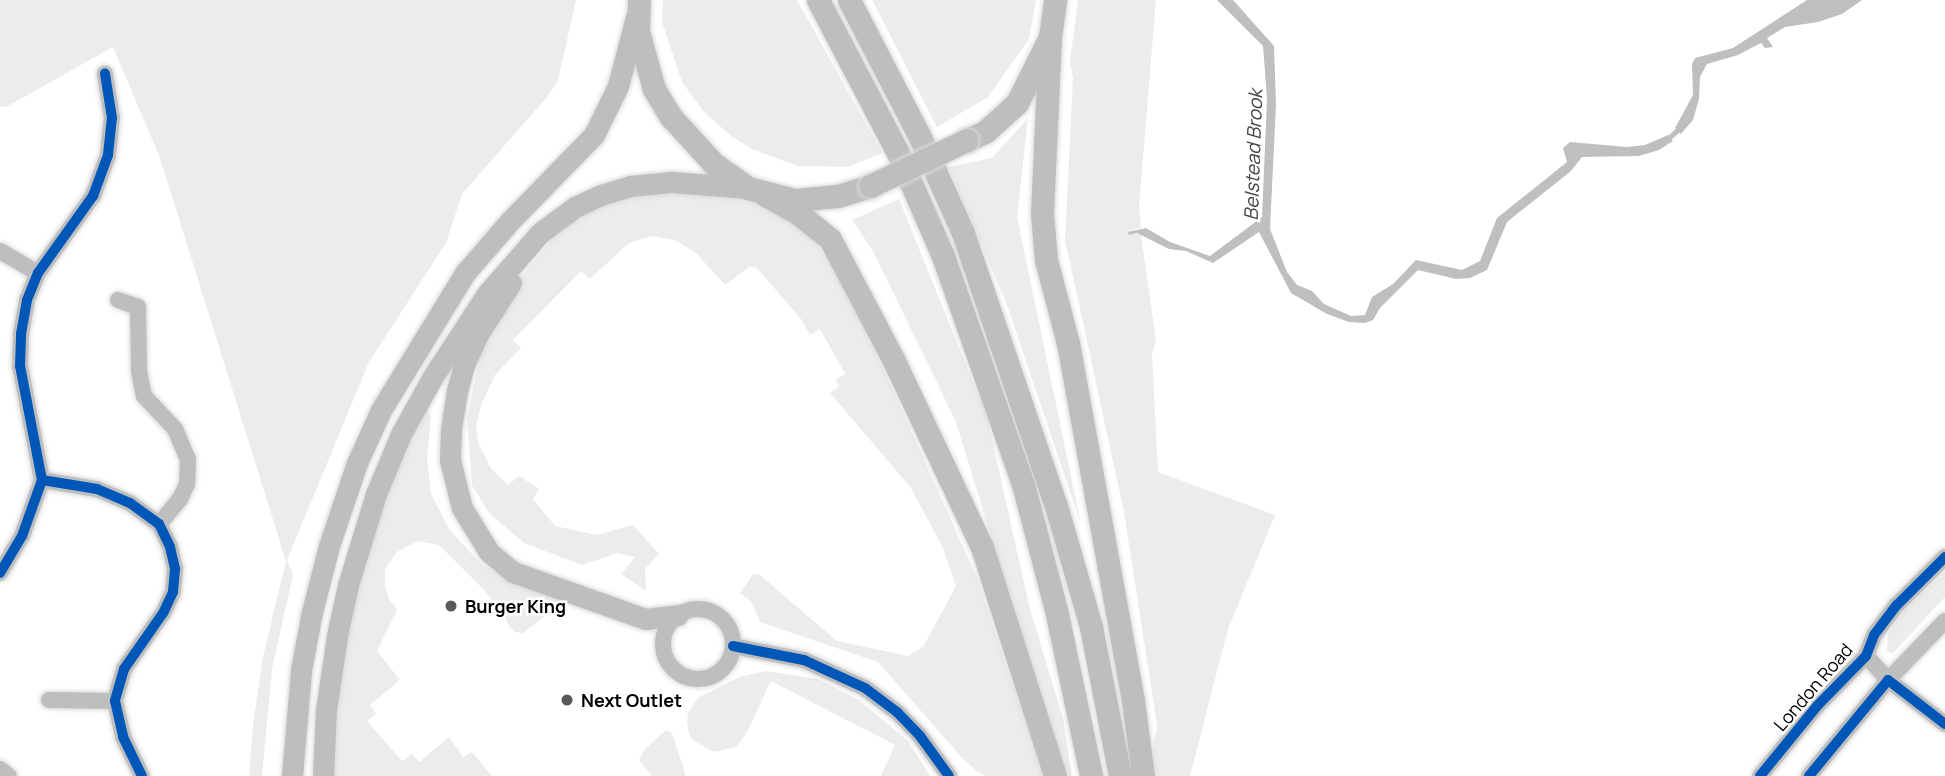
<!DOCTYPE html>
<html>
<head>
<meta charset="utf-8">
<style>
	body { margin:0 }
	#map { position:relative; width:1945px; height:776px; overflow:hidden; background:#fff; font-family:Manrope,sans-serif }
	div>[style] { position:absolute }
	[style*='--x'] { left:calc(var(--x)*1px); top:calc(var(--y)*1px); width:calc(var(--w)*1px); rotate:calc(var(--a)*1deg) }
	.green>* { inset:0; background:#ececec }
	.water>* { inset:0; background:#bfbfbf }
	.stream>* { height:4.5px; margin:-2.25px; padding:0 2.25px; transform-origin:2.25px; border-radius:2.25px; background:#bfbfbf }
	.roads { filter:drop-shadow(0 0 2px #dbdbdb) drop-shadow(0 0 2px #dbdbdb) }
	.minor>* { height:16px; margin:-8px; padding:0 8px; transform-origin:8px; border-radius:8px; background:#bebebe }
	.minor>.ring { margin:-8px; padding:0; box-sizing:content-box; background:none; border:16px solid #bebebe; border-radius:50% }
	.major>* { height:21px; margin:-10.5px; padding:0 10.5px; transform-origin:10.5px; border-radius:10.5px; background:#bebebe }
	.highway>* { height:23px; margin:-11.5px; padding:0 11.5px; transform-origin:11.5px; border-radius:11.5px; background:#bebebe }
	.bridges { filter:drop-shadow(0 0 2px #dbdbdb) drop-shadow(0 0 2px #dbdbdb) }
	.highway-bridge>* { height:23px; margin:-11.5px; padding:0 11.5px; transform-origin:11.5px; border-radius:11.5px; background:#bebebe }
	.cycleway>* { height:10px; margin:-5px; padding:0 5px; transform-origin:5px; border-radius:5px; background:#0057b8 }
	.dots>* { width:19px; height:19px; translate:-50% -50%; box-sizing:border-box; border:4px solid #fff; border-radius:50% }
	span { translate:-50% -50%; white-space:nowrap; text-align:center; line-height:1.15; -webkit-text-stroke:5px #fff; paint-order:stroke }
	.poi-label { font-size:18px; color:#000; font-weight:700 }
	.left { translate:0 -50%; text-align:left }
	.street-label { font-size:18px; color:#000 }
	.water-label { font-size:19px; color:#444; font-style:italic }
</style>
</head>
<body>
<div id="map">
	<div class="green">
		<i style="clip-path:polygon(0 0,576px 0,558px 80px,548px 96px,462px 194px,446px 243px,369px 362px,287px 560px,293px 575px,272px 669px,262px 776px,249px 776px,253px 725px,263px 657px,286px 561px,160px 158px,113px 47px,6px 107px,0 107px)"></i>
		<i style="clip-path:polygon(663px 0,797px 0,882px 153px,848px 167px,798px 166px,752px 149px,731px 136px,703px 111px,682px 82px,662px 22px)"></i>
		<i style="clip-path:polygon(872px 0,1036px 0,1029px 39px,988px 97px,937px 127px)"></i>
		<i style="clip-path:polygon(1078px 0,1156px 0,1139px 206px,1141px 228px,1129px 231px,1141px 235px,1156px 341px,1152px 355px,1158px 472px,1275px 515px,1228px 629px,1190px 776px,1155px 776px,1152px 754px,1157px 725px,1124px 512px,1065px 240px,1073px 78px,1070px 61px)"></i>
		<i style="clip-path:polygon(1028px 118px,1017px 217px,1081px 524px,1007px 305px,948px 167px,992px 158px)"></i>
		<i style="clip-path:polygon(715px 189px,795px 216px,830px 261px,879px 359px,977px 578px,1043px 776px,986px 776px,977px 771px,963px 759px,878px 662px,760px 622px,751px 601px,740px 593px,753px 574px,760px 575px,837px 641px,908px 656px,923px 647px,956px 586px,943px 548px,911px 488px,830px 393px,839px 386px,835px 380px,845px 374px,820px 329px,810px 335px,801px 319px,756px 267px,749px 267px,725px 285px,696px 253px,675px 240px,652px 236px,629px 243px,590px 279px,581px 271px,513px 340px,521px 348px,495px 375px,481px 405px,476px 427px,478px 442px,490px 467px,508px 485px,519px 476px,539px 489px,533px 499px,555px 526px,597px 535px,633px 525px,659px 554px,645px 569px,646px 591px,621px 574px,635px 557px,618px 553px,582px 565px,524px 543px,489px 513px,472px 485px,467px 420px,481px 351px,496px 308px,549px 243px,554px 231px,616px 195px)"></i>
		<i style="clip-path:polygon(899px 199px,987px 417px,1030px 609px,1063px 718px,1072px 776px,1069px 776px,1055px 746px,956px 422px,873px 251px,852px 220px)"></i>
		<i style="clip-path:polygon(427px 409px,431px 416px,427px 458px,431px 494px,449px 529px,480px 563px,519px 586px,560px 599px,561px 604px,523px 633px,514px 632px,486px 592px,439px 545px,418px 541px,397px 552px,385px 569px,385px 585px,389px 599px,397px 610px,377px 651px,400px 680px,370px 705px,376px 714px,367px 721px,402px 761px,412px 754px,419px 762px,449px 737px,463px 757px,472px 752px,492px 776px,327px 776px,344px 630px,378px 507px,422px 410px)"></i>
		<i style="clip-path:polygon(1945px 572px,1945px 597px,1893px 653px,1887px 652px,1888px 635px,1898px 617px)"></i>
		<i style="clip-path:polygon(766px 671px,818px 679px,859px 700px,908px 741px,930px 776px,881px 776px,895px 745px,771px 681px,746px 734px,736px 747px,714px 752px,694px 741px,689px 734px,687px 722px,688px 713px,698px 698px,739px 677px)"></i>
		<i style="clip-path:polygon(666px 730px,672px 733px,686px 776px,652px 776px,639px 760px,644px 750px)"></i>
	</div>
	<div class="water">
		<i style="clip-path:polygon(1217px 0,1233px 0,1274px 46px,1276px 104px,1270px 229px,1287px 272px,1297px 285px,1312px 291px,1324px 304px,1351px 316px,1365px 315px,1372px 297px,1393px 284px,1416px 260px,1462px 270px,1480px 261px,1497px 218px,1567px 162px,1563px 148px,1570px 142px,1627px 147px,1645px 145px,1668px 135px,1673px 141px,1659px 150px,1639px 156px,1582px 157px,1571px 171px,1507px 222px,1487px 270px,1470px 278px,1456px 279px,1418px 270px,1380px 308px,1373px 320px,1365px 323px,1349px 322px,1327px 314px,1291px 293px,1259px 232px,1213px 263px,1186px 251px,1169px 249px,1137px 233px,1129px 235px,1128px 232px,1146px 228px,1170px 242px,1210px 256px,1262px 217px,1267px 99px,1263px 46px)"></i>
		<i style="clip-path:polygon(1807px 0,1862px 0,1842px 14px,1818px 22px,1785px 27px,1767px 38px,1773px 47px,1765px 48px,1761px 43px,1738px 55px,1707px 64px,1700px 77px,1699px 99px,1693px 120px,1681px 134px,1675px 128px,1693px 95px,1692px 64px,1695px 58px,1733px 48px)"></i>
	</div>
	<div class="stream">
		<i style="--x:1665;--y:141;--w:20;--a:-41"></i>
	</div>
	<div class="roads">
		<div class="minor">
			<i style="--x:0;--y:251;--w:44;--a:30.1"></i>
			<i style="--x:118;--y:300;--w:21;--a:19"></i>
			<i style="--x:138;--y:307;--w:64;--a:89.1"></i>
			<i style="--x:139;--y:371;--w:25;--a:79"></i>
			<i style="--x:144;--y:396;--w:45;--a:46.8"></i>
			<i style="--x:175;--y:429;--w:33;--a:67"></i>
			<i style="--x:188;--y:459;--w:25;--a:92"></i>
			<i style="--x:187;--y:484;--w:17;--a:115"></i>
			<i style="--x:180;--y:499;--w:33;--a:130"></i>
			<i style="--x:42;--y:480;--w:56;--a:9.3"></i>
			<i style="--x:97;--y:489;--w:36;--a:23"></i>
			<i style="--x:130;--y:503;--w:36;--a:36"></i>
			<i style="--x:159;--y:524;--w:25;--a:64"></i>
			<i style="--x:170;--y:547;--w:23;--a:77"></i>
			<i style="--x:175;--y:569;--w:23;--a:95"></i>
			<i style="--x:173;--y:592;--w:23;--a:115"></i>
			<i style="--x:163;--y:613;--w:68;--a:124.9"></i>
			<i style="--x:124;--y:669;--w:33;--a:106"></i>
			<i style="--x:115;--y:701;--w:37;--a:77"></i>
			<i style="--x:123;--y:737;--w:43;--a:64"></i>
			<i style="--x:0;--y:573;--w:43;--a:-59.3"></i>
			<i style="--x:22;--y:536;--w:59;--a:-70.3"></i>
			<i style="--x:42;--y:480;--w:116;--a:-100.9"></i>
			<i style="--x:20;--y:366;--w:32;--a:-88"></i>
			<i style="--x:21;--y:334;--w:35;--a:-80"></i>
			<i style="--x:27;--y:300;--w:29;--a:-68"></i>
			<i style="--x:38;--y:273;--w:95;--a:-54.5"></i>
			<i style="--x:93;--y:196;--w:44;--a:-69.9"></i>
			<i style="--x:108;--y:155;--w:37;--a:-84"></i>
			<i style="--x:112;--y:118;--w:45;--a:-99"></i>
			<i class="ring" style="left:663px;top:609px;width:54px;height:54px"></i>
			<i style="--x:733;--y:646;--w:72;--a:11.2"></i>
			<i style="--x:804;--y:660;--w:67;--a:24.7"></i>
			<i style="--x:865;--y:688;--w:40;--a:37"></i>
			<i style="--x:897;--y:712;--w:33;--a:46"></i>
			<i style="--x:920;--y:736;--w:49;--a:54.1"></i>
			<i style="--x:1866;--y:656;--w:33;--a:47"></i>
			<i style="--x:1888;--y:680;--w:72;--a:37.7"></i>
			<i style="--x:49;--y:700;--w:66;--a:0.9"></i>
			<i style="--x:0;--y:769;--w:11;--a:38"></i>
			<i style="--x:1760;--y:776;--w:90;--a:-50.8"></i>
			<i style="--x:1817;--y:706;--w:70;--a:-45.6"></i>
			<i style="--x:1866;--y:656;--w:22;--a:-69"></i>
			<i style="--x:1874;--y:635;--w:38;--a:-53"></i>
			<i style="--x:1897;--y:605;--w:68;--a:-45"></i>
			<i style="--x:1809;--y:776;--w:124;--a:-50.5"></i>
			<i style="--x:1888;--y:680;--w:82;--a:-46"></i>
		</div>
		<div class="major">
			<i style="--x:511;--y:283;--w:61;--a:122.9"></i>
			<i style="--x:478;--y:334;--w:34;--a:114"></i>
			<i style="--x:464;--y:365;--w:27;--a:105"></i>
			<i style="--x:457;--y:391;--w:39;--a:99"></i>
			<i style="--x:451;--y:430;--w:30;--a:92"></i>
			<i style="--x:450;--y:460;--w:49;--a:76"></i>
			<i style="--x:462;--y:508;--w:52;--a:58.5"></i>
			<i style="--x:489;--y:552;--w:31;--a:40"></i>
			<i style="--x:513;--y:572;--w:141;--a:19.5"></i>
			<i style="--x:646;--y:619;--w:32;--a:-7"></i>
			<i style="--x:292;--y:776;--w:106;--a:-85.1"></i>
			<i style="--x:301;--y:670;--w:59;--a:-79.3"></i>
			<i style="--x:312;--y:612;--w:68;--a:-75.6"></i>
			<i style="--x:329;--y:546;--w:88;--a:-71.4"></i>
			<i style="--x:357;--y:463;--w:58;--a:-65.6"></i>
			<i style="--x:381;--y:410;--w:161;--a:-58.5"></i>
			<i style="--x:465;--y:273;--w:67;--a:-49.2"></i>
			<i style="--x:509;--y:222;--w:122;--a:-45.7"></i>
			<i style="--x:594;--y:135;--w:55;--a:-63.9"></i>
			<i style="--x:618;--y:86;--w:71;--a:-75.4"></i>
			<i style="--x:323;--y:776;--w:66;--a:-87.4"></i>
			<i style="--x:326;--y:710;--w:75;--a:-81.5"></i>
			<i style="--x:337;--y:636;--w:52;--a:-77.8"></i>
			<i style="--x:348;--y:585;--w:95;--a:-72.9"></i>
			<i style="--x:376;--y:494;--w:65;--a:-67.4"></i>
			<i style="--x:401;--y:434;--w:64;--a:-61"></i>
			<i style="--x:432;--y:378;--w:100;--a:-56.8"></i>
			<i style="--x:487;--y:294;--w:81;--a:-49"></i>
			<i style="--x:540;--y:233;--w:44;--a:-36.6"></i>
			<i style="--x:575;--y:207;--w:29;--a:-25"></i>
			<i style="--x:601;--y:195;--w:30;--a:-17"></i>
			<i style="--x:630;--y:186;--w:42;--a:-5.4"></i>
			<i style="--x:672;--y:182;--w:76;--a:4.5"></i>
		</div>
		<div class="highway">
			<i style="--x:639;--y:0;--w:31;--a:92"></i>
			<i style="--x:638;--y:31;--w:60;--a:74.6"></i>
			<i style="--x:654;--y:89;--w:33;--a:59"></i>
			<i style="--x:671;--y:117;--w:64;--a:47.5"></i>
			<i style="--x:714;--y:164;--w:42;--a:35.2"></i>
			<i style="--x:748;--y:188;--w:49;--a:14.3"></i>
			<i style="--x:795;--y:200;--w:43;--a:-5.3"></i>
			<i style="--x:838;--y:196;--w:34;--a:-17"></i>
			<i style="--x:818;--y:0;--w:170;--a:62.4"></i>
			<i style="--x:897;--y:151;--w:115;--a:66.3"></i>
			<i style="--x:943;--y:256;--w:242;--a:70.7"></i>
			<i style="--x:1023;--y:484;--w:134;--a:75.3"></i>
			<i style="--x:1057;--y:614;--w:166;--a:78.1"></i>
			<i style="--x:849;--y:0;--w:152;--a:62.6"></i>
			<i style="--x:919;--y:135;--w:107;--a:65.8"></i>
			<i style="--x:963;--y:233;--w:292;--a:71.2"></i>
			<i style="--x:1057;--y:509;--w:123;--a:73.9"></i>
			<i style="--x:1091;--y:627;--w:152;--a:79"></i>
			<i style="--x:1050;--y:37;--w:177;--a:92.6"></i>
			<i style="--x:1042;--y:214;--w:46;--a:85"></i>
			<i style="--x:1046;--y:260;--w:86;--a:75.2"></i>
			<i style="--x:1068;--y:343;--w:363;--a:79.7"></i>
			<i style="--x:1133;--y:700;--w:77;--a:82.5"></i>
			<i style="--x:967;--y:140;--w:20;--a:-24"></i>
			<i style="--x:985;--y:132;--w:43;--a:-42.2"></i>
			<i style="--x:1017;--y:103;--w:74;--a:-63.4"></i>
			<i style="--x:1050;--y:37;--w:37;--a:-82"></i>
			<i style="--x:765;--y:195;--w:39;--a:29"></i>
			<i style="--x:799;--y:214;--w:40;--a:39"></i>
			<i style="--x:830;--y:239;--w:138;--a:62.3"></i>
			<i style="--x:894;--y:361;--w:206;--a:64.7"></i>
			<i style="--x:982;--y:547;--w:240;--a:72.3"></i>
		</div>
	</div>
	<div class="bridges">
		<div class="highway-bridge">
			<i style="--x:870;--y:186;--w:107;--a:-25.4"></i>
		</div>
	</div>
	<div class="cycleway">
		<i style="--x:42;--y:480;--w:56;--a:9.3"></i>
		<i style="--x:97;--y:489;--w:36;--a:23"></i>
		<i style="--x:130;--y:503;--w:36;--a:36"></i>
		<i style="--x:159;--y:524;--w:25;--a:64"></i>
		<i style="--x:170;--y:547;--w:23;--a:77"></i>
		<i style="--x:175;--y:569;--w:23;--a:95"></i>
		<i style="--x:173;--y:592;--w:23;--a:115"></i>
		<i style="--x:163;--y:613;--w:68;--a:124.9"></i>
		<i style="--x:124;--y:669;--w:33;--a:106"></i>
		<i style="--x:115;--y:701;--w:37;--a:77"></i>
		<i style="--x:123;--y:737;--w:43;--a:64"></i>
		<i style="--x:0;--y:573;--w:43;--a:-59.3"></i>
		<i style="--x:22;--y:536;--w:59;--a:-70.3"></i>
		<i style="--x:42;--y:480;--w:116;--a:-100.9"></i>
		<i style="--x:20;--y:366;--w:32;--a:-88"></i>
		<i style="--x:21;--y:334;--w:35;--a:-80"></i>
		<i style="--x:27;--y:300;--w:29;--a:-68"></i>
		<i style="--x:38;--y:273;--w:95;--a:-54.5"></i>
		<i style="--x:93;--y:196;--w:44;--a:-69.9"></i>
		<i style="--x:108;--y:155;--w:37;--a:-84"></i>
		<i style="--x:112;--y:118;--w:45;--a:-99"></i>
		<i style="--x:733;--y:646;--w:72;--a:11.2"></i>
		<i style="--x:804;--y:660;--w:67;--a:24.7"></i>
		<i style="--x:865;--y:688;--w:40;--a:37"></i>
		<i style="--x:897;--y:712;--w:33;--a:46"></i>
		<i style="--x:920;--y:736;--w:49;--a:54.1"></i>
		<i style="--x:1760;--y:776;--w:90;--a:-50.8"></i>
		<i style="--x:1817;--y:706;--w:70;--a:-45.6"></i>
		<i style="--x:1866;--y:656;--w:22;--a:-69"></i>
		<i style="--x:1874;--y:635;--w:38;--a:-53"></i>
		<i style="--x:1897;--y:605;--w:68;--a:-45"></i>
		<i style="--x:1809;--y:776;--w:124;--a:-50.5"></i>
		<i style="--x:1888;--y:680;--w:72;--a:37.7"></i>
	</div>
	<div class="dots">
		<i style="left:451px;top:606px;background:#595959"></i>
		<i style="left:567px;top:700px;background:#595959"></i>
	</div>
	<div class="poi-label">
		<span class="left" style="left:465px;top:606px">Burger King</span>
		<span class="left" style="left:581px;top:700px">Next Outlet</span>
	</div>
	<div class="street-label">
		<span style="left:1813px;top:687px;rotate:-49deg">London Road</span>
	</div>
	<div class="water-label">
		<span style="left:1254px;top:155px;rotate:-88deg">Belstead Brook</span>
	</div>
</div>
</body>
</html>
